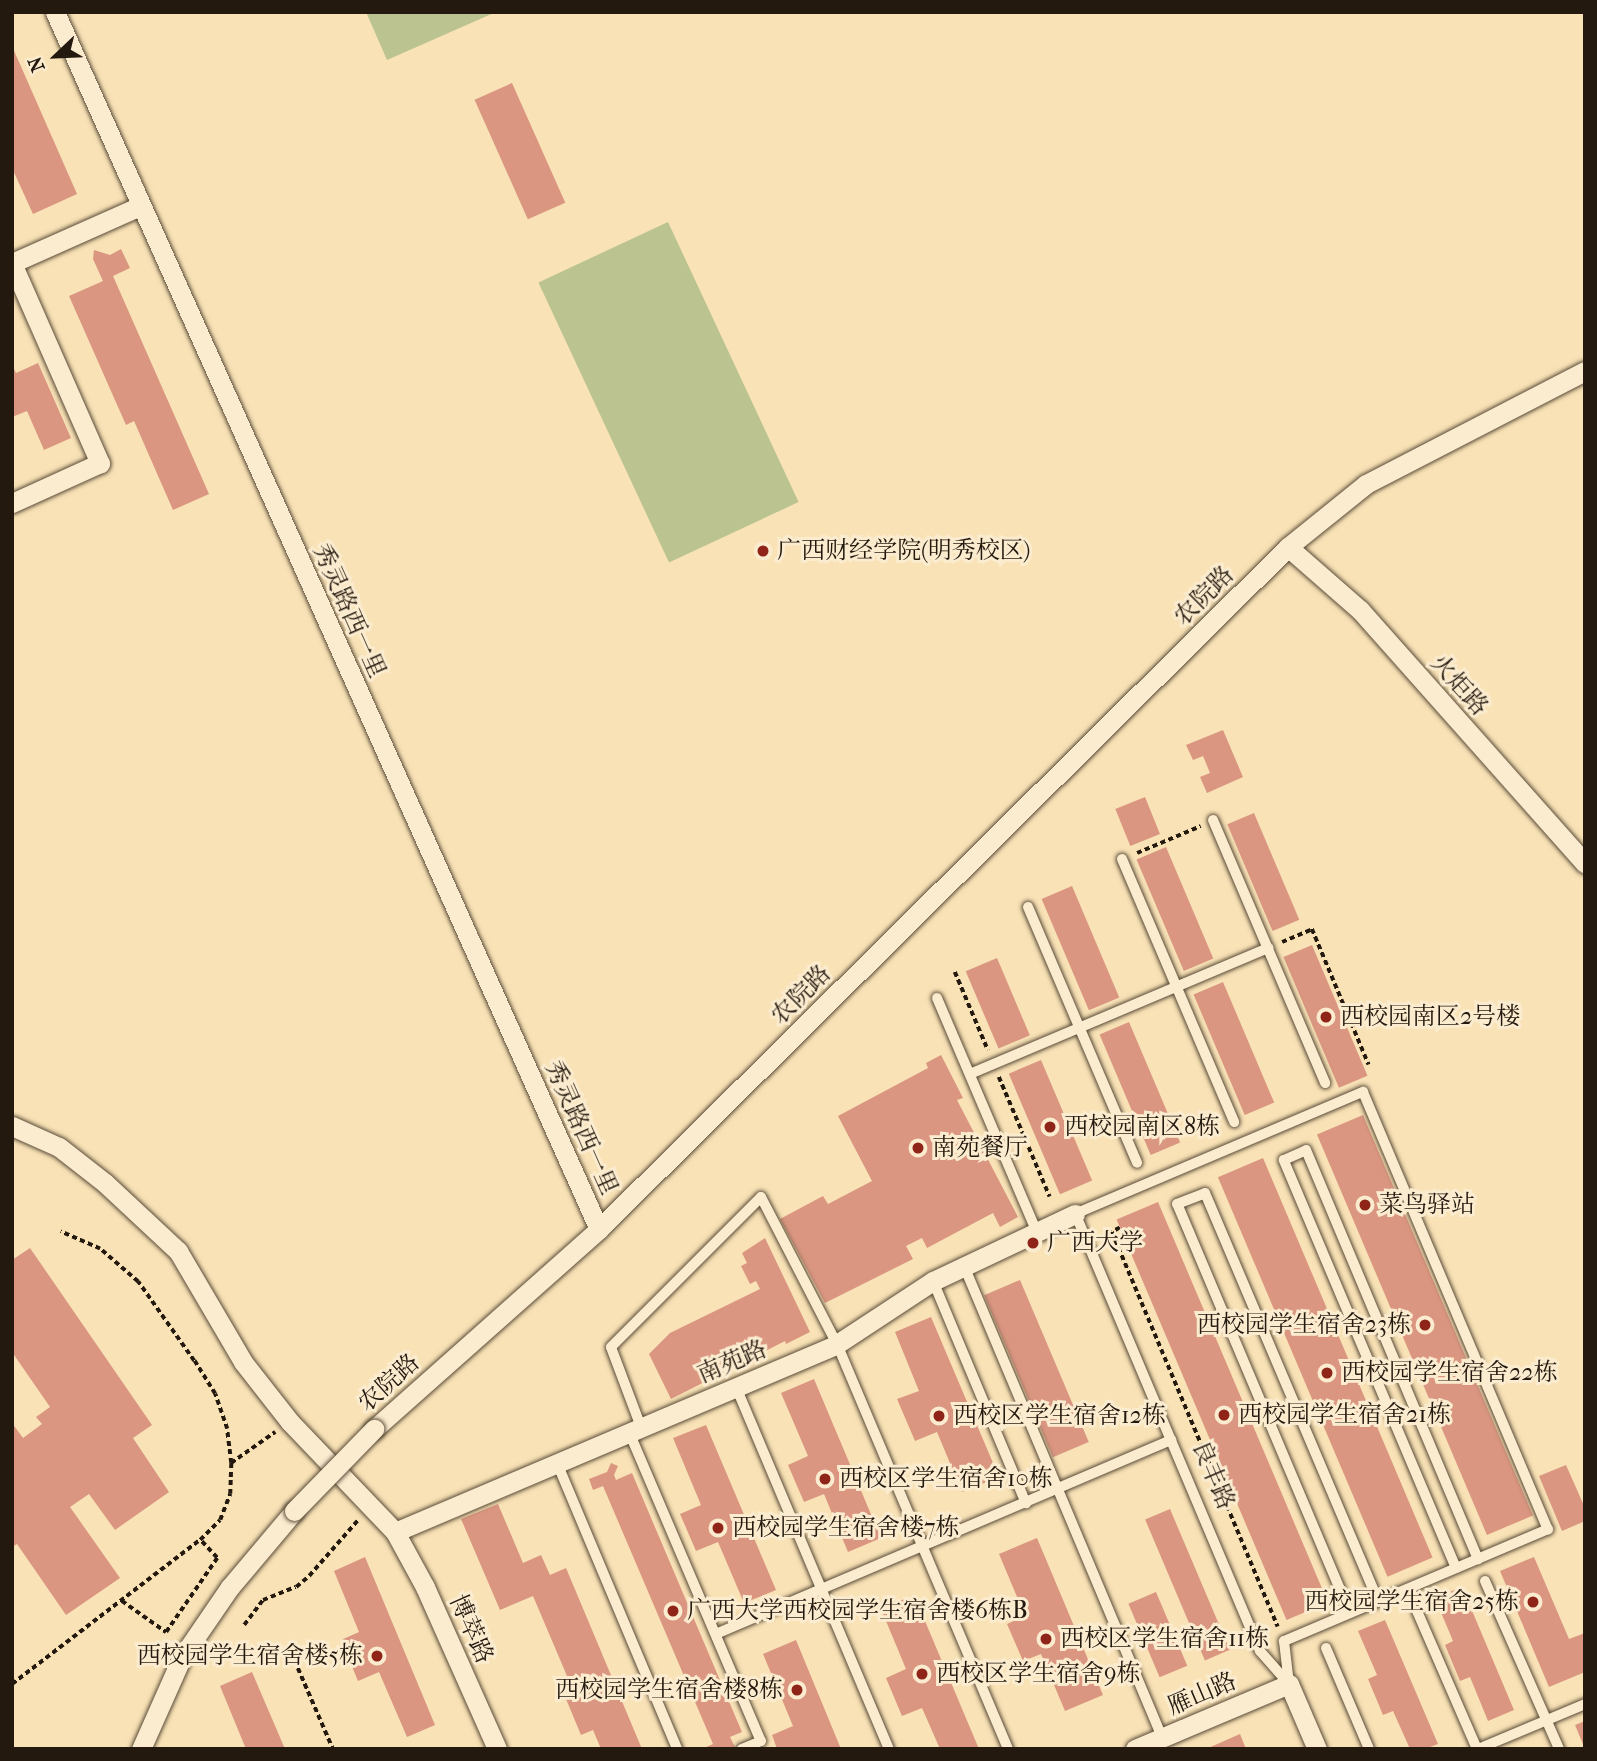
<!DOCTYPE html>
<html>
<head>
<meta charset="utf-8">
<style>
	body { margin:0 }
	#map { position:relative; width:1597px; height:1761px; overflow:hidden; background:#f9e2b6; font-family:"IM FELL French Canon","Noto Serif SC",serif }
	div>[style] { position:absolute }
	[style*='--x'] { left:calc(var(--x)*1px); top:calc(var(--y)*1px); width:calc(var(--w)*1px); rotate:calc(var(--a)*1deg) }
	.green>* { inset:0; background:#bbc490; transform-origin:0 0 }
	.building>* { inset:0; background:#da9681; transform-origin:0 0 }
	.path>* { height:3.5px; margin-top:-1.75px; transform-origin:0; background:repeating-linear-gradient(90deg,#24190e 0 5px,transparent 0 8.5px) }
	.roads { filter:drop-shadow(0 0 2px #594b38) drop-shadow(0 0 2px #594b38) }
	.lane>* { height:10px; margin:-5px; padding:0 5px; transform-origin:5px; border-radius:5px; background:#fbecd0 }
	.street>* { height:19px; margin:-9.5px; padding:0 9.5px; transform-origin:9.5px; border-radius:9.5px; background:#fbecd0 }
	.bridges { filter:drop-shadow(0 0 2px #594b38) drop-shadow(0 0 2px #594b38) }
	.street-bridge>* { height:19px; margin:-9.5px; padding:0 9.5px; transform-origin:9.5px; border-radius:9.5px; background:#fbecd0 }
	.dots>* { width:19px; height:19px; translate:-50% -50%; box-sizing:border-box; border:4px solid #fbecd0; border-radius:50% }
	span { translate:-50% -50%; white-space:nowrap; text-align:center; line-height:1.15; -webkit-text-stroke:6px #fbecd0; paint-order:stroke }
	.poi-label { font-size:24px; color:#24190e }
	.left { translate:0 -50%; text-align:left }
	.right { translate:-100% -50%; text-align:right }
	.street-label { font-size:24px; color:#24190e }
	.frame { position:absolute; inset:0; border:14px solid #24190e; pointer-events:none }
	.north { position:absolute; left:21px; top:21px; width:70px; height:70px; -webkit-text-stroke:5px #fbecd0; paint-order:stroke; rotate:247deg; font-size:19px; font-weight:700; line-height:28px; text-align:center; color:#24190e }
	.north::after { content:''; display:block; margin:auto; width:24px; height:32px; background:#24190e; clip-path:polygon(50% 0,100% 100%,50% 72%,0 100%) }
</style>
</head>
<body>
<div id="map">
	<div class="green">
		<i style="clip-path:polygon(366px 12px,496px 12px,387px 60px)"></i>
		<i style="left:668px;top:222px;width:309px;height:143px;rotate:65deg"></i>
	</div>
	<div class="building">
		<i style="clip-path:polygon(12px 46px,77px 194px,33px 214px,12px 168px)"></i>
		<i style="left:512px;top:83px;width:131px;height:41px;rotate:66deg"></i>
		<i style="clip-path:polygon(121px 249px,130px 268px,113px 276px,209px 494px,173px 510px,134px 421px,126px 425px,69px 296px,103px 281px,93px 259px,94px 250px,110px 255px)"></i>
		<i style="clip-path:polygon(38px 363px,71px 438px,44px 450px,27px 411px,12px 417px,12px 365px,16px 373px)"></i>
		<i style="clip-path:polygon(1223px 730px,1243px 777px,1207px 793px,1200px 777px,1210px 773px,1203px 756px,1193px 760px,1186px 745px)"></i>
		<i style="left:1145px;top:797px;width:40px;height:32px;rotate:68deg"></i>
		<i style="left:1254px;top:813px;width:116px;height:29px;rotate:67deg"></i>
		<i style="left:1166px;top:847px;width:121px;height:32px;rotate:67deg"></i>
		<i style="left:1072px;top:886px;width:121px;height:33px;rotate:67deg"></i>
		<i style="left:1312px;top:945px;width:142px;height:31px;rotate:67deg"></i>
		<i style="left:997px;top:958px;width:84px;height:34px;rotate:67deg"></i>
		<i style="left:1223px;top:982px;width:131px;height:32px;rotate:67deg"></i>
		<i style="left:1129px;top:1022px;width:131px;height:32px;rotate:67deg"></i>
		<i style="clip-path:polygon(941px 1055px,963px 1098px,957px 1100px,1018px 1217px,1000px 1227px,993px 1213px,927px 1248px,922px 1238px,906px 1246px,913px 1259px,825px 1303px,780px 1219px,823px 1196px,828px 1204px,872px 1181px,838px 1116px,928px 1068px,926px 1063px)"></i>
		<i style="left:1041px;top:1060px;width:131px;height:35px;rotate:67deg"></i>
		<i style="left:1363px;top:1115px;width:435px;height:50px;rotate:67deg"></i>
		<i style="left:1263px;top:1158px;width:434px;height:49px;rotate:67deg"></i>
		<i style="left:1158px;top:1202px;width:435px;height:45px;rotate:67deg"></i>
		<i style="clip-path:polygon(765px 1238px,810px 1332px,786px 1344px,785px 1341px,671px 1399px,649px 1354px,670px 1333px,760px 1289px,756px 1281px,750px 1284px,741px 1266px,747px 1263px,742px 1253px)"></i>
		<i style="clip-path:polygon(30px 1248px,152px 1425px,133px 1438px,169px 1492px,115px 1530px,89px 1494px,70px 1507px,120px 1578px,66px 1615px,17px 1544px,12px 1547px,12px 1423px,23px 1438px,42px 1424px,36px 1417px,50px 1407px,12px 1352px,12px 1260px)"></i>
		<i style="left:1020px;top:1280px;width:176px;height:39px;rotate:67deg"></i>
		<i style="clip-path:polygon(931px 1317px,999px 1477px,962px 1492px,937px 1432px,915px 1441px,897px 1399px,919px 1391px,895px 1332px)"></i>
		<i style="clip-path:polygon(814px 1379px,881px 1538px,848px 1552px,824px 1494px,804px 1502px,788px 1465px,808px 1456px,781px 1393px)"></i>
		<i style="clip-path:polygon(706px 1425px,776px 1590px,744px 1603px,718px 1542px,696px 1551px,680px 1514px,701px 1505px,673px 1438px)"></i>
		<i style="clip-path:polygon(611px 1463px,618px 1466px,614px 1475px,616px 1480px,632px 1473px,742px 1732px,730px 1737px,735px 1747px,702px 1749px,713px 1744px,603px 1486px,593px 1490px,589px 1479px,607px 1472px)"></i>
		<i style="clip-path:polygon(1566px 1465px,1585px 1508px,1585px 1521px,1562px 1531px,1539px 1476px)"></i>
		<i style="clip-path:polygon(498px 1504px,523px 1563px,541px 1555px,550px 1575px,566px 1568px,642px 1749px,601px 1749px,593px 1730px,581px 1735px,561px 1687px,570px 1683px,533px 1596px,500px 1610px,461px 1519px)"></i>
		<i style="left:1170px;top:1509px;width:153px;height:27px;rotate:67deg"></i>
		<i style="clip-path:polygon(1037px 1538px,1103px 1695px,1065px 1711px,1041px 1654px,1023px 1661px,1007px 1624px,1025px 1616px,999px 1554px)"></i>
		<i style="clip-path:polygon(365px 1557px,435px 1725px,407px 1737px,379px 1672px,358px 1681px,341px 1640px,359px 1632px,334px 1571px)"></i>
		<i style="clip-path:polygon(1534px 1557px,1569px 1639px,1585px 1633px,1585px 1672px,1549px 1687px,1500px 1571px)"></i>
		<i style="clip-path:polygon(1462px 1587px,1514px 1710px,1488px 1721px,1470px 1677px,1460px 1681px,1445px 1645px,1453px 1641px,1435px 1598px)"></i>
		<i style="left:1156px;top:1592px;width:80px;height:30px;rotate:67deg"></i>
		<i style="clip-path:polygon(914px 1595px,979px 1749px,940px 1749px,922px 1708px,902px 1716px,886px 1678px,906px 1669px,881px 1609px)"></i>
		<i style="clip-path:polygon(1385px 1620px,1438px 1744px,1425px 1749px,1410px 1749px,1393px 1711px,1383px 1715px,1368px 1679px,1377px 1675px,1358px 1631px)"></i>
		<i style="clip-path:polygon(796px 1640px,841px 1749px,777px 1749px,772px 1735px,793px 1726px,763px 1654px)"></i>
		<i style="clip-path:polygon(252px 1672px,285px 1749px,246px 1749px,220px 1686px)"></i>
		<i style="clip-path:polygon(1585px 1721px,1585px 1749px,1575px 1725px)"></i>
		<i style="clip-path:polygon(1240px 1734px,1246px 1749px,1206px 1749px)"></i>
	</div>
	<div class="path">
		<i style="--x:1137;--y:853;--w:69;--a:-22.9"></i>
		<i style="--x:1282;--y:942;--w:33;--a:-23"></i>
		<i style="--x:1312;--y:929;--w:147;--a:67.3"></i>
		<i style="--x:955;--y:972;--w:85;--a:67.1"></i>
		<i style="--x:999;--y:1077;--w:130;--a:67"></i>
		<i style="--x:1120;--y:1228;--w:9;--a:153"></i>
		<i style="--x:1112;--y:1232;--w:428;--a:67.2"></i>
		<i style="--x:231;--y:1463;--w:54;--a:-35.2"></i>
		<i style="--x:122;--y:1601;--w:54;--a:35.2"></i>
		<i style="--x:166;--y:1632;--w:90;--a:-55.4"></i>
		<i style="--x:217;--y:1558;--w:25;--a:-133"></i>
		<i style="--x:244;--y:1625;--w:31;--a:-53"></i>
		<i style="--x:263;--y:1600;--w:35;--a:-22"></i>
		<i style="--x:296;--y:1587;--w:17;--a:-40"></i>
		<i style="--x:309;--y:1576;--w:74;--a:-48.8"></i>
		<i style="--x:288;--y:1645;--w:113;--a:66.6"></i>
		<i style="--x:12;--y:1684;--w:237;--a:-37.5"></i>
		<i style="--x:200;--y:1540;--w:28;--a:-45"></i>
		<i style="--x:220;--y:1520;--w:28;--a:-69"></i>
		<i style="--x:230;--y:1494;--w:31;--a:-88"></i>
		<i style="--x:231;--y:1463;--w:34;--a:-97"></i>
		<i style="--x:227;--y:1429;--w:37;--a:-109"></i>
		<i style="--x:215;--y:1394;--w:39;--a:-122"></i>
		<i style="--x:194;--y:1361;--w:97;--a:-125.3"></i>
		<i style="--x:138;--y:1282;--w:50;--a:-139"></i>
		<i style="--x:100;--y:1249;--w:43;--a:-156.4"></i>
	</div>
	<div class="roads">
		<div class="lane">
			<i style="--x:1213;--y:820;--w:286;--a:66.9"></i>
			<i style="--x:1122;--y:859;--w:286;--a:66.9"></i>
			<i style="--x:1028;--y:907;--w:278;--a:66.9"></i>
			<i style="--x:937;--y:998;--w:254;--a:66.9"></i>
			<i style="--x:970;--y:1074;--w:324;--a:-22.9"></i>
			<i style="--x:1363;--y:1092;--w:475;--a:67.1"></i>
			<i style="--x:1548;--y:1529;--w:287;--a:157"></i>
			<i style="--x:1284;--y:1641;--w:43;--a:83.4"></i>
			<i style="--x:1289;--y:1684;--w:44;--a:-131.3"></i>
			<i style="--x:1260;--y:1651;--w:475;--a:-112.9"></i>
			<i style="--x:1075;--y:1214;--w:313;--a:-23"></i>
			<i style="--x:964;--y:1266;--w:511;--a:67.2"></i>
			<i style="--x:933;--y:1281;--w:241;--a:67.3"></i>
			<i style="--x:736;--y:1387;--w:393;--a:67.1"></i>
			<i style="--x:641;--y:1427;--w:85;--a:-110.6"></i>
			<i style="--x:611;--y:1347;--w:212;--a:-45"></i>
			<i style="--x:761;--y:1197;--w:165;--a:62.7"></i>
			<i style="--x:837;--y:1344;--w:440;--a:67.1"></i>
			<i style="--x:629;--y:1432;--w:336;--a:66.9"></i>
			<i style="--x:761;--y:1741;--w:21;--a:157"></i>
			<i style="--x:557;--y:1463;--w:310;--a:67.2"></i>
			<i style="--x:1456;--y:1568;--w:443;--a:-112.9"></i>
			<i style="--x:1284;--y:1160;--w:24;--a:-24"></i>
			<i style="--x:1306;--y:1150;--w:444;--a:67.2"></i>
			<i style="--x:1485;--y:1581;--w:184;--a:66.2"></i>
			<i style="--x:1417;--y:1611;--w:150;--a:66.5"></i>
			<i style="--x:1350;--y:1613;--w:444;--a:-112.9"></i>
			<i style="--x:1177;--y:1204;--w:30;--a:-21"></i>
			<i style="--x:1205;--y:1193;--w:443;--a:67"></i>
			<i style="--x:716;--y:1634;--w:495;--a:-23.1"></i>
			<i style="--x:1326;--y:1648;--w:110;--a:66.9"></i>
			<i style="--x:1478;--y:1749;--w:116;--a:-22.8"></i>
		</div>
		<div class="street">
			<i style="--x:55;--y:12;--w:1333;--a:65.92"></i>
			<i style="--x:12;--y:263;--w:219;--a:66.3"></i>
			<i style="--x:100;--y:463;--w:97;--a:155.6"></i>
			<i style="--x:12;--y:263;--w:140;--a:-24"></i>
			<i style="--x:1288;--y:547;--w:96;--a:41.2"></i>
			<i style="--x:1360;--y:610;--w:339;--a:48.4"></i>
			<i style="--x:12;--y:1126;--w:51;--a:24.1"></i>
			<i style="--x:59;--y:1147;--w:58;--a:38"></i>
			<i style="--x:105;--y:1183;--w:100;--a:43"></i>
			<i style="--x:178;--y:1251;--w:129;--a:59.6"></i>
			<i style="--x:243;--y:1362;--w:76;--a:51.9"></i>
			<i style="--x:290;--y:1422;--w:152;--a:46.3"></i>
			<i style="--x:395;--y:1532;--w:63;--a:61.4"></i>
			<i style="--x:425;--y:1587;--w:177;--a:66"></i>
			<i style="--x:374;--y:1429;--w:301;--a:-41.6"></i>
			<i style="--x:599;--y:1229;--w:969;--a:-44.71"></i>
			<i style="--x:1288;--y:547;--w:100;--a:-38.9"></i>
			<i style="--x:1366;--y:484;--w:246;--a:-27.3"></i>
			<i style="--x:395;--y:1532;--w:480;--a:-23"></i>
			<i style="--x:837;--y:1344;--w:115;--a:-33.3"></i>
			<i style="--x:933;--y:1281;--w:157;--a:-25.3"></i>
			<i style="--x:141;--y:1749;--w:101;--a:-66"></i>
			<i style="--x:182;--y:1657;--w:85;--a:-55.6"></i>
			<i style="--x:230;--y:1587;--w:99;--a:-49.9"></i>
			<i style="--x:1135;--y:1749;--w:167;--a:-22.9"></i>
			<i style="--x:1289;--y:1684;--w:71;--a:66.7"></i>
		</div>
	</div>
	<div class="bridges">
		<div class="street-bridge">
			<i style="--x:294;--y:1511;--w:115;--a:-45.7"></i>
		</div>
	</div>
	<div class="dots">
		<i style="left:763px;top:551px;background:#8f2418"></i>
		<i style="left:1326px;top:1017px;background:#8f2418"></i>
		<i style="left:1050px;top:1127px;background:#8f2418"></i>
		<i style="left:918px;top:1148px;background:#8f2418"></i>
		<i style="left:1365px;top:1205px;background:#8f2418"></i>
		<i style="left:1033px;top:1243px;background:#8f2418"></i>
		<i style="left:1425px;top:1325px;background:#8f2418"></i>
		<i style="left:1327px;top:1373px;background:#8f2418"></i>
		<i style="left:1224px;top:1415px;background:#8f2418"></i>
		<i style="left:939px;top:1416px;background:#8f2418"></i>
		<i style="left:825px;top:1479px;background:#8f2418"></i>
		<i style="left:718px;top:1528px;background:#8f2418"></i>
		<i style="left:1533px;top:1602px;background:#8f2418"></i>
		<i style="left:673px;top:1611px;background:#8f2418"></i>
		<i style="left:1046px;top:1639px;background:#8f2418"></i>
		<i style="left:377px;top:1656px;background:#8f2418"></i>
		<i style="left:922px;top:1674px;background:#8f2418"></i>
		<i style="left:797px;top:1690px;background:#8f2418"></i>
	</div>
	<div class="poi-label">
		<span class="left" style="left:777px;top:551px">广西财经学院(明秀校区)</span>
		<span class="left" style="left:1340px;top:1017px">西校园南区2号楼</span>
		<span class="left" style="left:1064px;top:1127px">西校园南区8栋</span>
		<span class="left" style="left:932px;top:1148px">南苑餐厅</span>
		<span class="left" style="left:1379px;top:1205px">菜鸟驿站</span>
		<span class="left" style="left:1047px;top:1243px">广西大学</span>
		<span class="right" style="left:1411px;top:1325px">西校园学生宿舍23栋</span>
		<span class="left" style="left:1341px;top:1373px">西校园学生宿舍22栋</span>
		<span class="left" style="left:1238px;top:1415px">西校园学生宿舍21栋</span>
		<span class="left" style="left:953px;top:1416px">西校区学生宿舍12栋</span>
		<span class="left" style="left:839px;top:1479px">西校区学生宿舍10栋</span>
		<span class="left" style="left:732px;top:1528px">西校园学生宿舍楼7栋</span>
		<span class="right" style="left:1519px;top:1602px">西校园学生宿舍25栋</span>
		<span class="left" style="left:687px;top:1611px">广西大学西校园学生宿舍楼6栋B</span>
		<span class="left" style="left:1060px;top:1639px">西校区学生宿舍11栋</span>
		<span class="right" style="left:363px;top:1656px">西校园学生宿舍楼5栋</span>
		<span class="left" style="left:936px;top:1674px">西校区学生宿舍9栋</span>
		<span class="right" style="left:783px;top:1690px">西校园学生宿舍楼8栋</span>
	</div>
	<div class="street-label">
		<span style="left:1204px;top:596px;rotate:-45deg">农院路</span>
		<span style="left:349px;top:611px;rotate:66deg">秀灵路西一里</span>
		<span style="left:1459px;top:685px;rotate:48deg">火炬路</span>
		<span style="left:801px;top:995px;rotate:-45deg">农院路</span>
		<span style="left:581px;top:1128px;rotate:66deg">秀灵路西一里</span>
		<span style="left:732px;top:1362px;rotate:-23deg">南苑路</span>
		<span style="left:389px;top:1383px;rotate:-42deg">农院路</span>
		<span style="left:1213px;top:1475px;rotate:67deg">良丰路</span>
		<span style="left:471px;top:1629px;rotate:66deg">博萃路</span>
		<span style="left:1202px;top:1694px;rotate:-23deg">雁山路</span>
	</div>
	<div class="frame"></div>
	<div class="north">N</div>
</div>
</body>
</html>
